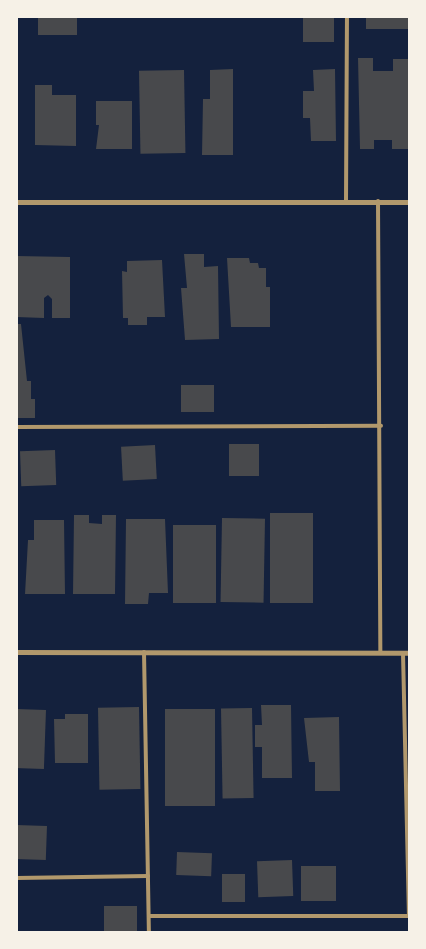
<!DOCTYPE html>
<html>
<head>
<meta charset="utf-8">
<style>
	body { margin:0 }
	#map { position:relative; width:426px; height:949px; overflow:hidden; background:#14213d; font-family:"Space Grotesk",sans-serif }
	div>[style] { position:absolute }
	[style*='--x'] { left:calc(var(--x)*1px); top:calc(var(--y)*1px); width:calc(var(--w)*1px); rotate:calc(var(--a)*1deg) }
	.building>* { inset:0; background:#48494c; transform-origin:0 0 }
	.service>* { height:4px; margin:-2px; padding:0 2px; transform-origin:2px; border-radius:2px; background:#b1986c }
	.minor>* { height:5px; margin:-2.5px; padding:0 2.5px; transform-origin:2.5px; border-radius:2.5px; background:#b1986c }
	span { translate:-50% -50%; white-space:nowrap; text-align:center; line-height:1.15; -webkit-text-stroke:5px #f6f1e7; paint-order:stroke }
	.frame { position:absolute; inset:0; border:18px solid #f6f1e7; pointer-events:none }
</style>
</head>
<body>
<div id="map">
	<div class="building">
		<i style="left:38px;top:16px;width:39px;height:19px"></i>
		<i style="left:303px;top:16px;width:31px;height:26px"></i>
		<i style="left:366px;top:16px;width:42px;height:13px"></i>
		<i style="clip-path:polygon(358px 58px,373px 58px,373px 71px,393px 71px,393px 59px,410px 59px,408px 149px,392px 149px,392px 140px,374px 140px,374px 149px,360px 149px)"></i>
		<i style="clip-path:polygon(233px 69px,233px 155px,202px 155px,203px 99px,210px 99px,210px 70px)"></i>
		<i style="clip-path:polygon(335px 69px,336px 141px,311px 141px,310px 118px,303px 118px,303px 91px,314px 91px,313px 70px)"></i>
		<i style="left:184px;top:70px;width:83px;height:45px;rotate:89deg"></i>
		<i style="clip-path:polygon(35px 85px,52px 85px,52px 95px,76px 95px,76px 146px,35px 145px)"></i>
		<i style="clip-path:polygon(96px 101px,132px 101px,132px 149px,96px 149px,99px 125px,96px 125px)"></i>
		<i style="clip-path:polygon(184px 254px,204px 254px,204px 267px,218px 266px,219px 339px,185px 340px,181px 288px,187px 288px)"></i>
		<i style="clip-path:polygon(16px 256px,70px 257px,70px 318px,52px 318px,52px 299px,48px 295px,44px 298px,44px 318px,16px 317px)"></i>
		<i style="clip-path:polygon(227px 258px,249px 258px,250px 263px,258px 263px,259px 268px,266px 268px,266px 287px,270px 287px,270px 327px,231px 327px)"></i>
		<i style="clip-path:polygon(162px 260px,165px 317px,147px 317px,147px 325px,128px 325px,128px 318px,123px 318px,122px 271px,127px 272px,127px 261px)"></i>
		<i style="clip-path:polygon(16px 324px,21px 324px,27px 381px,31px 381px,31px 399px,35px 399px,35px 418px,16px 418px)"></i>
		<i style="left:181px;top:385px;width:33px;height:27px"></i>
		<i style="left:229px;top:444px;width:30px;height:32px"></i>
		<i style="left:155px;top:445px;width:34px;height:34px;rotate:87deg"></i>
		<i style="left:55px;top:450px;width:35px;height:35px;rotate:88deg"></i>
		<i style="left:270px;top:513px;width:43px;height:90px"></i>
		<i style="clip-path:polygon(74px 515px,89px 515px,89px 523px,102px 524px,102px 515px,116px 515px,115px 594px,73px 594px)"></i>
		<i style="left:222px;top:518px;width:43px;height:84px;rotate:1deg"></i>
		<i style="clip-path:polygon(126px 519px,165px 519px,168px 593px,149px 593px,148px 604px,125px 604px)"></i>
		<i style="clip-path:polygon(34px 520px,64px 520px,65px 594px,25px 594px,28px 540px,34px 540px)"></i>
		<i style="left:173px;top:525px;width:43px;height:78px"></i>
		<i style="clip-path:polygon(261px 705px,291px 705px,292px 778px,262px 778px,262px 747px,255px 747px,255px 725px,262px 725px)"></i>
		<i style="left:139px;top:707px;width:82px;height:41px;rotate:89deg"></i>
		<i style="left:252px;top:708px;width:90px;height:31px;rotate:89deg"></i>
		<i style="left:16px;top:709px;width:30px;height:59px;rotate:2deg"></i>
		<i style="left:165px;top:709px;width:50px;height:97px"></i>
		<i style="clip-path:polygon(65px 714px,88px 714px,88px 763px,55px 763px,54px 719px,65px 719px)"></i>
		<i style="clip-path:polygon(339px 717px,340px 791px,315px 791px,315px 762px,309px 762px,304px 718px)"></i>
		<i style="left:16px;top:825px;width:31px;height:34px;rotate:2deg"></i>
		<i style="left:177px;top:852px;width:35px;height:23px;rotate:2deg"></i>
		<i style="left:292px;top:860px;width:36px;height:35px;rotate:88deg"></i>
		<i style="left:301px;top:866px;width:35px;height:35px"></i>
		<i style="left:222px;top:874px;width:23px;height:28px"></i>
		<i style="left:104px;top:906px;width:33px;height:27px"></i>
	</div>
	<div class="service">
		<i style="--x:378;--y:201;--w:452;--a:89.7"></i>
		<i style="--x:346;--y:202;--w:186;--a:-89.7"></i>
		<i style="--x:16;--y:427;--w:365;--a:-0.2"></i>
		<i style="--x:144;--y:652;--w:281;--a:89"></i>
		<i style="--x:403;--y:653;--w:263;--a:88.7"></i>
		<i style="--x:16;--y:878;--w:132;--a:-0.9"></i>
		<i style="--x:149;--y:916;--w:260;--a:0"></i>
	</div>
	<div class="minor">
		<i style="--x:16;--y:202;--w:394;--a:0"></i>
		<i style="--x:16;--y:652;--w:394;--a:0.1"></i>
	</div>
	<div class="frame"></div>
</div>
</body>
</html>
